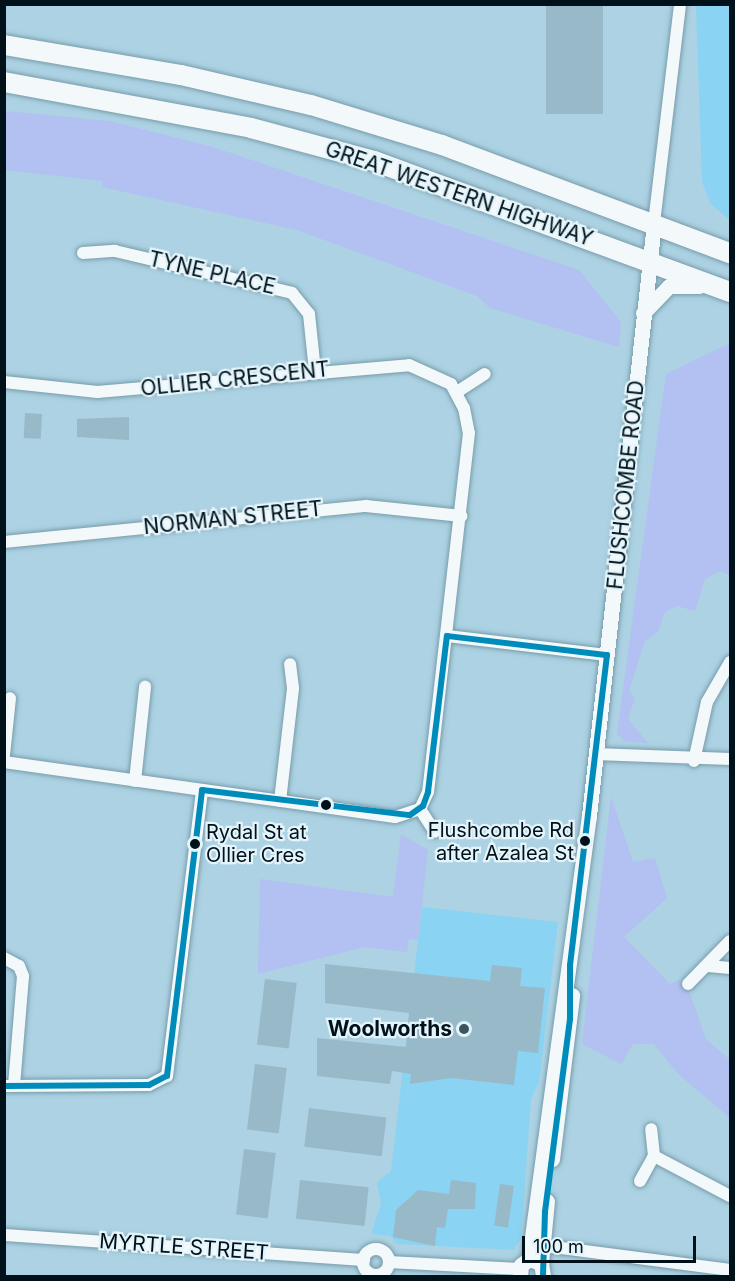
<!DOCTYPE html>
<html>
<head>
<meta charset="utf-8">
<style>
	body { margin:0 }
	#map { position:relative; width:735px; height:1281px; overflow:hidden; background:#acd2e3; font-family:Inter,sans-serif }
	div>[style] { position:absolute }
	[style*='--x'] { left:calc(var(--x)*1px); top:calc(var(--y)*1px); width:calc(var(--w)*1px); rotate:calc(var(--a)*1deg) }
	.built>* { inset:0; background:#8ad3f2 }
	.green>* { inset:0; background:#b2c0f2 }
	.building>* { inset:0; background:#98b9c8; transform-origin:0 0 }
	.roads { filter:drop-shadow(0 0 2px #789caa) drop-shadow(0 0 2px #789caa) }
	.minor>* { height:12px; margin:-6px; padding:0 6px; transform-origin:6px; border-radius:6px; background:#f3f8fb }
	.minor>.ring { margin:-6px; padding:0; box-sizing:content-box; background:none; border:12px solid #f3f8fb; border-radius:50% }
	.tertiary>* { height:15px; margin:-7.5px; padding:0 7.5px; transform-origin:7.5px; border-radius:7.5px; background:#f3f8fb }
	.trunk>* { height:20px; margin:-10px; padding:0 10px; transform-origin:10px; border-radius:10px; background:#f3f8fb }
	.bus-1>* { height:6px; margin:-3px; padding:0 3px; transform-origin:3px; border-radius:3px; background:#008cba }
	.dots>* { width:16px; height:16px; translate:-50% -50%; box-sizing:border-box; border:3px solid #e3f4fb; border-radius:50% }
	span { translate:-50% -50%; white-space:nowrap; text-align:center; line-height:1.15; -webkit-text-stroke:4.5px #e3f4fb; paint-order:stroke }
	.bus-label { font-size:20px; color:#011119 }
	.right { translate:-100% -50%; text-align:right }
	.left { translate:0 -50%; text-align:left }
	.street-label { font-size:21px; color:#011119 }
	.poi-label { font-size:21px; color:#011119; font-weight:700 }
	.frame { position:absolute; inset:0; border:6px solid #011119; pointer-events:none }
	.scale { position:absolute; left:522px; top:1236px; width:174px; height:27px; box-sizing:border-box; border:3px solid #011119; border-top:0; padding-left:8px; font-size:18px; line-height:21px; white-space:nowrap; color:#011119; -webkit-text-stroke:4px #e3f4fb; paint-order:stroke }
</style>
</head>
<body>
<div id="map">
	<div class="built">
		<i style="clip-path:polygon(696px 5px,730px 5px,730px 220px,711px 204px,702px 182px)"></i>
		<i style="clip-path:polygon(422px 907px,558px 922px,539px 1082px,531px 1099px,521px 1239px,513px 1250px,398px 1244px,390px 1236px,371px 1234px,381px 1204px,377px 1182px,391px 1171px)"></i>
	</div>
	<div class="green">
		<i style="clip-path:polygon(5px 111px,110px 121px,213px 147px,579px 270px,621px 322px,619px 347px,490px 308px,477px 296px,297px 230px,102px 187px,102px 181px,5px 170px)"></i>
		<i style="clip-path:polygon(730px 343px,730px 575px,720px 571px,705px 579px,695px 611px,677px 606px,665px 612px,658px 632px,645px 641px,629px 691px,635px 698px,628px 719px,648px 743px,624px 741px,617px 733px,666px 374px)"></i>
		<i style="clip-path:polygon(611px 797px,633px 862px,655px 858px,667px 898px,624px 937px,670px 984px,679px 980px,689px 991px,706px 1039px,730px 1060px,730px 1118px,678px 1074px,654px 1044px,633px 1044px,621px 1064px,582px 1044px)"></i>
		<i style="clip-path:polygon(401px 834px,428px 850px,418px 940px,409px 939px,407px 952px,365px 947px,258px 974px,260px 879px,393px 897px)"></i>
	</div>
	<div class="building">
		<i style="left:546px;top:4px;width:57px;height:110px"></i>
		<i style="left:25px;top:413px;width:17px;height:25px;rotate:3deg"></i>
		<i style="clip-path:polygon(129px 417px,129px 440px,77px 437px,77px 419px)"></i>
		<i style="clip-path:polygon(325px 964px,490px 981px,492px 965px,522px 968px,520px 986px,545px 988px,538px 1053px,518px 1051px,514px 1085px,451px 1078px,410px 1084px,411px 1074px,392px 1071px,390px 1084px,317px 1076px,317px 1038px,406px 1047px,409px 1013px,325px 1003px)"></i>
		<i style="left:265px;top:979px;width:32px;height:66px;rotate:7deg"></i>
		<i style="left:255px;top:1064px;width:32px;height:66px;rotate:7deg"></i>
		<i style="left:309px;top:1108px;width:78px;height:39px;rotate:7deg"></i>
		<i style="left:244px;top:1149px;width:32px;height:66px;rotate:7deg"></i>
		<i style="left:300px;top:1180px;width:69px;height:39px;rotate:6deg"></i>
		<i style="clip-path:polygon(451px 1180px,476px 1183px,475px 1209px,448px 1209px,445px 1228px,437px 1227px,435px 1246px,393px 1237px,396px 1210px,418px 1190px,449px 1194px)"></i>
		<i style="left:500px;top:1184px;width:14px;height:42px;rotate:8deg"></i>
	</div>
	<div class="roads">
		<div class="minor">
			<i style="--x:654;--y:223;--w:221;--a:-83.2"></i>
			<i style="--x:83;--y:253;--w:32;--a:-4"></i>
			<i style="--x:115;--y:251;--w:182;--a:13.3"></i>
			<i style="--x:292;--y:293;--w:27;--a:51"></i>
			<i style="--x:309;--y:314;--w:57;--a:84"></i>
			<i style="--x:4;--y:382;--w:94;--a:6.1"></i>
			<i style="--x:97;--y:392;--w:313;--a:-4.9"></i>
			<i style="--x:409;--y:365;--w:46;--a:24.3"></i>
			<i style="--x:451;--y:384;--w:27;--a:62"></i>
			<i style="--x:464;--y:408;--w:25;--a:79"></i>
			<i style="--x:469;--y:433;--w:361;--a:96.5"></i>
			<i style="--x:428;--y:792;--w:19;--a:115"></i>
			<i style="--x:420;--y:809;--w:26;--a:162"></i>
			<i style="--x:395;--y:817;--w:395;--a:-172"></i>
			<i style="--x:457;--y:392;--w:33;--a:-33"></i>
			<i style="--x:4;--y:542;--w:364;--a:-5.7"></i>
			<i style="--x:366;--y:506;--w:96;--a:6"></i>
			<i style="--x:447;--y:636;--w:161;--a:6.8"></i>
			<i style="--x:595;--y:754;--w:135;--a:2.1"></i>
			<i style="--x:4;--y:755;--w:57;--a:-84"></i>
			<i style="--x:694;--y:761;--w:60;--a:-77.6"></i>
			<i style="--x:707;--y:702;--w:46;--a:-60.1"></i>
			<i style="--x:135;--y:781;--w:95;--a:-83.9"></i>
			<i style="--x:280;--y:801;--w:114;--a:-83.4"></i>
			<i style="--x:293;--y:688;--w:24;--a:-97"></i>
			<i style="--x:420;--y:809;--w:27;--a:57"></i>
			<i style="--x:4;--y:958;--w:17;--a:28"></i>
			<i style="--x:19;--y:966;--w:11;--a:68"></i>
			<i style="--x:23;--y:976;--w:110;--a:94.7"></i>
			<i style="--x:708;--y:966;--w:22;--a:5"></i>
			<i style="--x:688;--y:984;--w:60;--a:-45.7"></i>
			<i style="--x:4;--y:1086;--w:145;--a:-0.4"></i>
			<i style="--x:149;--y:1085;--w:20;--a:-27"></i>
			<i style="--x:167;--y:1076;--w:288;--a:-83"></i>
			<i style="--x:654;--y:1156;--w:86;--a:27.8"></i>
			<i style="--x:640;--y:1181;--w:29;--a:-61"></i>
			<i style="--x:654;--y:1156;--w:27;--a:-96"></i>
			<i style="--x:4;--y:1235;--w:361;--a:4"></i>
			<i style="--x:546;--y:1246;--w:186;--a:7.4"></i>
			<i class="ring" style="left:363px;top:1249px;width:14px;height:14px"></i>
			<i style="--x:389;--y:1262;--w:130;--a:3.1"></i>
		</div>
		<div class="tertiary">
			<i style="--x:643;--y:313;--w:37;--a:-46"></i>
			<i style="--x:669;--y:286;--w:30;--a:0"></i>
			<i style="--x:552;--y:1159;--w:165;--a:-83"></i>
			<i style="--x:529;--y:1259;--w:447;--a:-82.3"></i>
			<i style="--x:589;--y:816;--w:597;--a:-83.74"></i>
			<i style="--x:541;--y:1263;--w:62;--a:-84.5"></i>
			<i style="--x:520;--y:1276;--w:11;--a:-85"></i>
			<i style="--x:521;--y:1265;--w:10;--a:-37"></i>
			<i style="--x:529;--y:1259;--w:13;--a:18"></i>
			<i style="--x:541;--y:1263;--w:13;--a:81"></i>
		</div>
		<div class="trunk">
			<i style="--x:4;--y:45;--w:180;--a:9.6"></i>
			<i style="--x:181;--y:75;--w:133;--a:13"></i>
			<i style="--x:311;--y:105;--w:137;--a:17"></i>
			<i style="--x:442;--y:145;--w:308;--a:20.6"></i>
			<i style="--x:4;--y:82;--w:251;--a:10.5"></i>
			<i style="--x:251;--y:128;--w:127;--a:15"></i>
			<i style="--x:374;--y:161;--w:379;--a:20.2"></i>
		</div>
	</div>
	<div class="bus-1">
		<i style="--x:4;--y:1086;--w:145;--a:-0.4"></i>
		<i style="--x:149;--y:1085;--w:20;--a:-27"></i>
		<i style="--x:167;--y:1076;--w:288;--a:-83"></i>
		<i style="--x:202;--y:790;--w:209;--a:6.9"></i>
		<i style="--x:410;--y:815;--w:16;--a:-35"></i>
		<i style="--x:423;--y:806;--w:15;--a:-70"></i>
		<i style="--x:428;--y:792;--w:157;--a:-83.1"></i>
		<i style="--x:447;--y:636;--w:161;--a:6.8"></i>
		<i style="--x:607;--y:655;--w:312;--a:96.8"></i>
		<i style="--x:570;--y:965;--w:54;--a:90"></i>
		<i style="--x:570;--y:1019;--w:195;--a:97.4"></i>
		<i style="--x:545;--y:1212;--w:64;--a:91.8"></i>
	</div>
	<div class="dots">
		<i style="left:326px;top:805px;background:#011119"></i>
		<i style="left:585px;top:841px;background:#011119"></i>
		<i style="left:195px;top:844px;background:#011119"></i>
		<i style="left:464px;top:1029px;background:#3d5560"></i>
	</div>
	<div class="bus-label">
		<span class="right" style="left:574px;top:842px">Flushcombe Rd<br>after Azalea St</span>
		<span class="left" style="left:206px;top:844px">Rydal St at<br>Ollier Cres</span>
	</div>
	<div class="street-label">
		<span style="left:459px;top:194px;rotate:19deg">GREAT WESTERN HIGHWAY</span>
		<span style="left:212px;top:273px;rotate:13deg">TYNE PLACE</span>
		<span style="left:235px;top:379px;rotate:-6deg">OLLIER CRESCENT</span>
		<span style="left:626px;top:485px;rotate:-84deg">FLUSHCOMBE ROAD</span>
		<span style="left:233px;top:518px;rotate:-6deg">NORMAN STREET</span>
		<span style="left:184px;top:1247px;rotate:4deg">MYRTLE STREET</span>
	</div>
	<div class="poi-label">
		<span class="right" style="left:452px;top:1029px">Woolworths</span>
	</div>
	<div class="frame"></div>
	<div class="scale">100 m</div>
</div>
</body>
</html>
